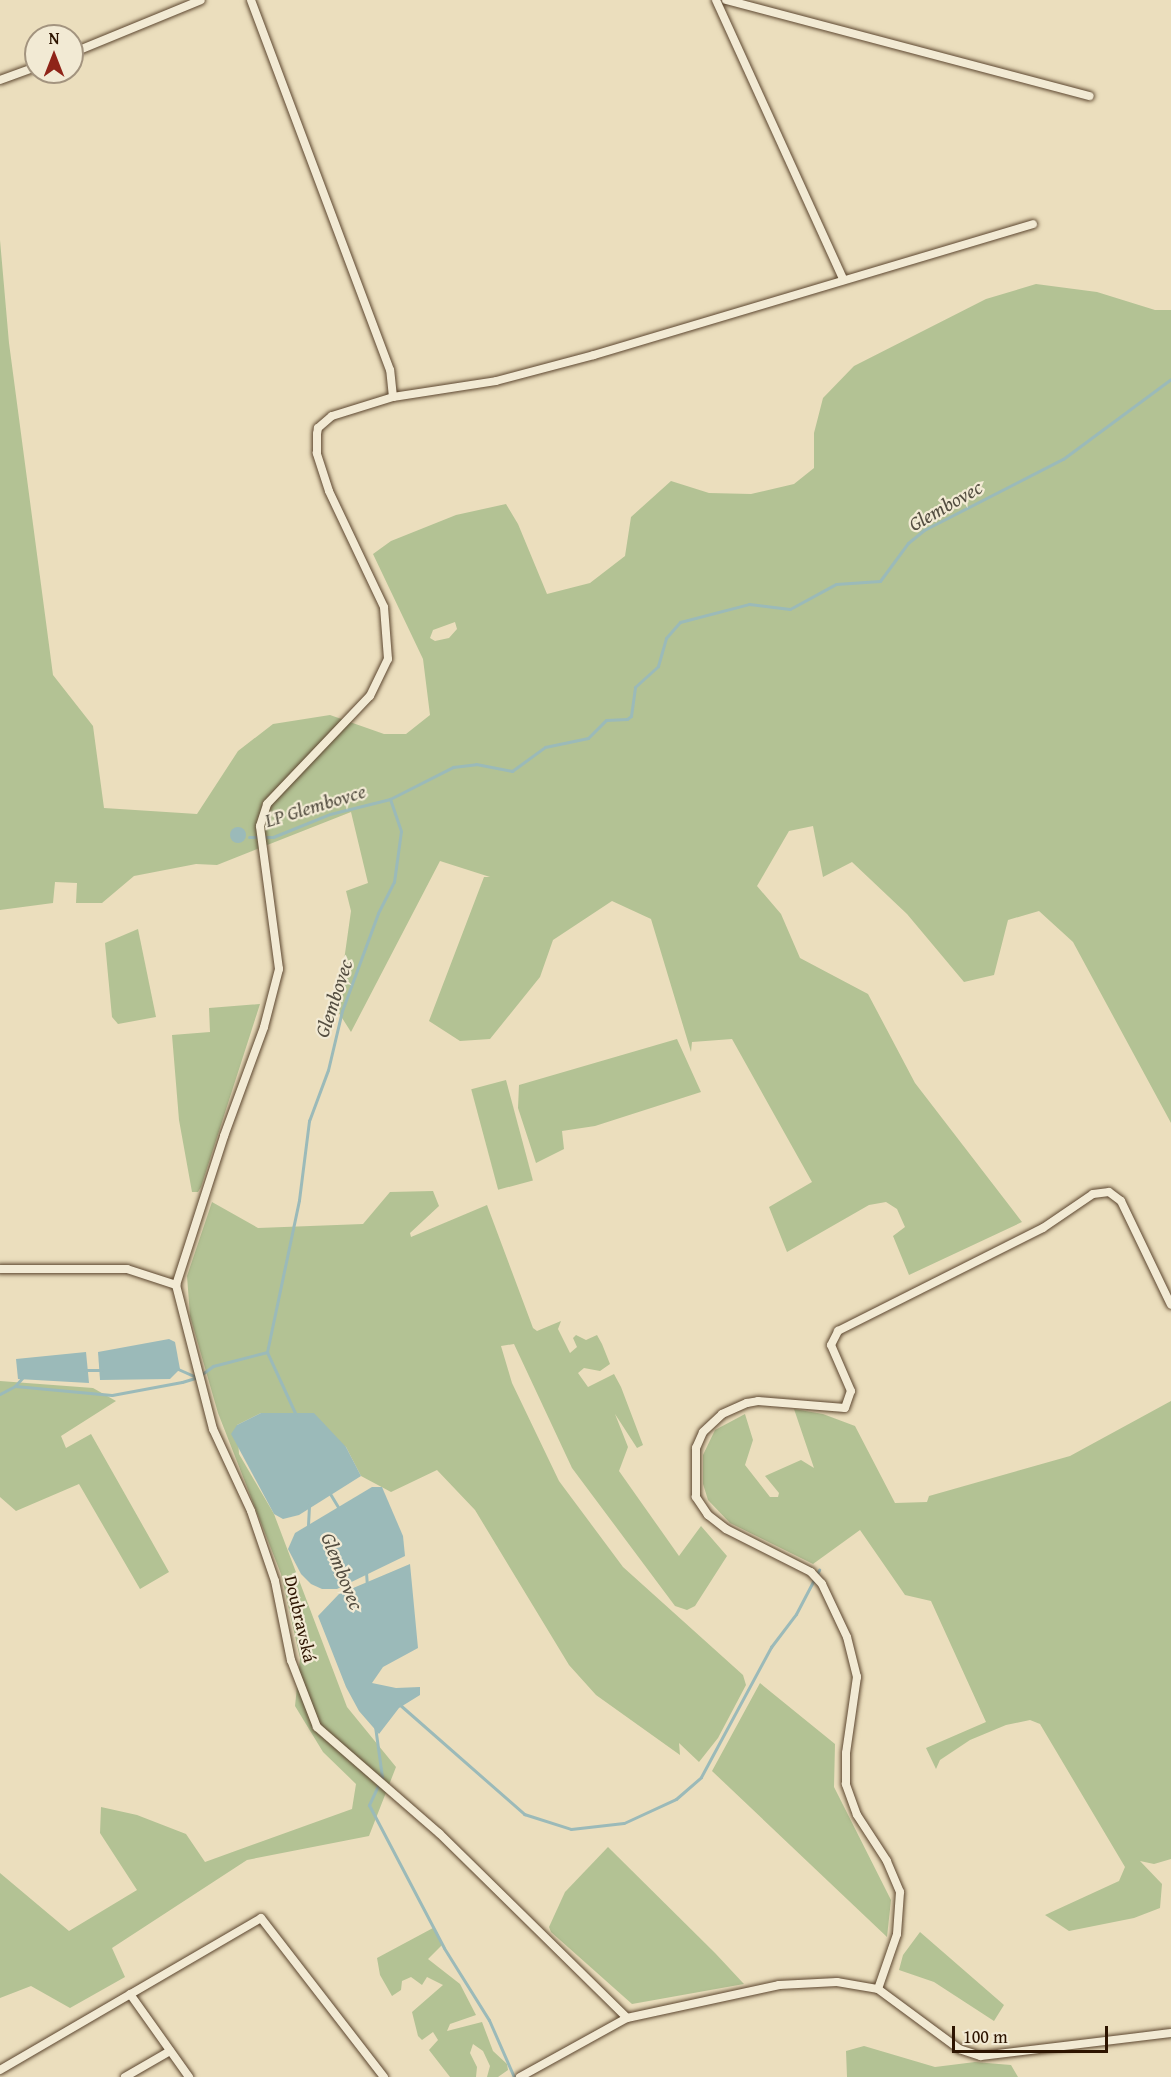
<!DOCTYPE html>
<html>
<head>
<meta charset="utf-8">
<style>
	body { margin:0 }
	#map { position:relative; width:1171px; height:2077px; overflow:hidden; background:#ebdebd; font-family:"Gentium Book Plus",serif }
	div>[style] { position:absolute }
	[style*='--x'] { left:calc(var(--x)*1px); top:calc(var(--y)*1px); width:calc(var(--w)*1px); rotate:calc(var(--a)*1deg) }
	.green>* { inset:0; background:#b3c294; transform-origin:0 0 }
	.water>* { inset:0; background:#9bbab9 }
	.round { border-radius:50% }
	.stream>* { height:3px; margin:-1.5px; padding:0 1.5px; transform-origin:1.5px; border-radius:1.5px; background:#9bbab9 }
	.roads { filter:drop-shadow(0 0 2px #5c462f) drop-shadow(0 0 2px #5c462f) }
	.minor>* { height:8px; margin:-4px; padding:0 4px; transform-origin:4px; border-radius:4px; background:#f2ead4 }
	span { translate:-50% -50%; white-space:nowrap; text-align:center; line-height:1.15; -webkit-text-stroke:4.5px #f2ead4; paint-order:stroke }
	.street-label { font-size:18px; color:#2d1400 }
	.water-label { font-size:20px; color:#544e41; font-style:italic }
	.north { position:absolute; left:24px; top:24px; width:60px; height:60px; box-sizing:border-box; background:#f2ead4; border:2px solid #a3947f; border-radius:50%; rotate:0deg; font-size:16px; font-weight:700; line-height:24px; text-align:center; color:#2d1400 }
	.north::after { content:''; display:block; margin:auto; width:21px; height:27px; background:#8f2418; clip-path:polygon(50% 0,100% 100%,50% 72%,0 100%) }
	.scale { position:absolute; left:952px; top:2026px; width:156px; height:27px; box-sizing:border-box; border:3px solid #2d1400; border-top:0; padding-left:8px; font-size:18px; line-height:21px; white-space:nowrap; color:#2d1400; -webkit-text-stroke:4px #f2ead4; paint-order:stroke }
</style>
</head>
<body>
<div id="map">
	<div class="green">
		<i style="clip-path:polygon(evenodd,0 240px,9px 343px,53px 675px,93px 726px,104px 808px,197px 814px,238px 751px,273px 724px,330px 715px,384px 734px,406px 734px,430px 715px,423px 659px,373px 554px,391px 541px,456px 515px,506px 504px,518px 524px,547px 594px,590px 583px,625px 556px,631px 517px,671px 481px,709px 493px,751px 494px,794px 484px,814px 468px,814px 433px,823px 398px,854px 366px,986px 299px,1036px 284px,1097px 292px,1155px 310px,1171px 310px,1171px 1123px,1073px 942px,1039px 911px,1008px 920px,994px 975px,964px 982px,907px 914px,852px 862px,823px 877px,813px 826px,789px 831px,757px 886px,781px 914px,800px 958px,868px 994px,915px 1083px,1022px 1222px,909px 1275px,893px 1236px,905px 1227px,897px 1209px,886px 1202px,869px 1205px,787px 1252px,769px 1207px,812px 1182px,732px 1039px,692px 1042px,691px 1052px,651px 919px,612px 901px,553px 940px,540px 977px,490px 1039px,460px 1041px,429px 1021px,484px 877px,490px 877px,440px 861px,351px 1032px,337px 1010px,351px 911px,346px 891px,368px 883px,351px 812px,217px 865px,196px 864px,134px 876px,102px 903px,76px 903px,77px 883px,55px 882px,53px 903px,0 910px,0 240px,455px 622px,457px 629px,449px 638px,435px 641px,430px 638px,433px 630px,455px 622px)"></i>
		<i style="clip-path:polygon(138px 929px,156px 1017px,118px 1024px,112px 1017px,105px 943px)"></i>
		<i style="clip-path:polygon(260px 1004px,201px 1187px,198px 1192px,192px 1192px,179px 1120px,172px 1035px,210px 1032px,209px 1008px)"></i>
		<i style="clip-path:polygon(677px 1039px,701px 1092px,595px 1126px,562px 1131px,564px 1149px,536px 1163px,518px 1108px,519px 1085px)"></i>
		<i style="left:506px;top:1080px;width:104px;height:36px;rotate:75deg"></i>
		<i style="clip-path:polygon(433px 1191px,439px 1206px,410px 1233px,411px 1237px,487px 1205px,533px 1328px,537px 1331px,561px 1321px,558px 1329px,570px 1353px,577px 1347px,573px 1338px,576px 1335px,586px 1340px,597px 1335px,602px 1344px,610px 1364px,600px 1371px,584px 1368px,578px 1373px,588px 1387px,614px 1374px,621px 1387px,643px 1445px,637px 1448px,615px 1414px,628px 1447px,619px 1471px,679px 1556px,701px 1526px,727px 1556px,695px 1606px,687px 1610px,675px 1606px,572px 1468px,514px 1344px,501px 1346px,512px 1383px,559px 1481px,623px 1567px,743px 1675px,746px 1685px,718px 1738px,699px 1762px,679px 1743px,680px 1755px,596px 1695px,569px 1665px,475px 1510px,437px 1470px,391px 1492px,361px 1476px,346px 1447px,261px 1413px,237px 1425px,239px 1454px,274px 1514px,347px 1707px,396px 1767px,369px 1836px,247px 1860px,112px 1948px,125px 1977px,70px 2008px,31px 1986px,0 1998px,0 1873px,69px 1931px,137px 1890px,100px 1833px,101px 1807px,137px 1815px,186px 1834px,205px 1862px,352px 1809px,356px 1784px,323px 1752px,295px 1706px,300px 1658px,281px 1574px,218px 1413px,190px 1316px,187px 1276px,212px 1202px,258px 1228px,363px 1224px,390px 1192px)"></i>
		<i style="clip-path:polygon(0 1381px,93px 1388px,116px 1401px,61px 1436px,66px 1448px,91px 1434px,169px 1572px,140px 1589px,79px 1484px,16px 1511px,0 1497px)"></i>
		<i style="clip-path:polygon(1171px 1401px,1171px 1859px,1154px 1864px,1140px 1861px,1162px 1884px,1160px 1908px,1134px 1918px,1069px 1931px,1045px 1915px,1119px 1881px,1125px 1867px,1040px 1724px,1030px 1720px,1006px 1725px,970px 1740px,940px 1760px,936px 1769px,926px 1748px,986px 1722px,931px 1601px,905px 1595px,860px 1530px,813px 1564px,730px 1523px,708px 1500px,703px 1484px,703px 1455px,715px 1430px,745px 1414px,753px 1440px,745px 1465px,770px 1497px,778px 1497px,779px 1493px,765px 1476px,801px 1460px,814px 1468px,794px 1409px,823px 1414px,855px 1426px,895px 1503px,927px 1502px,929px 1496px,1070px 1456px)"></i>
		<i style="clip-path:polygon(760px 1683px,835px 1744px,834px 1787px,891px 1900px,887px 1937px,712px 1771px)"></i>
		<i style="clip-path:polygon(608px 1847px,715px 1953px,744px 1984px,632px 2004px,551px 1932px,549px 1927px,565px 1892px)"></i>
		<i style="clip-path:polygon(433px 1928px,442px 1945px,428px 1959px,460px 1984px,476px 2015px,450px 2024px,447px 2031px,482px 2022px,493px 2051px,507px 2064px,508px 2070px,498px 2077px,487px 2077px,490px 2066px,483px 2051px,473px 2044px,470px 2053px,477px 2067px,476px 2077px,450px 2077px,429px 2050px,438px 2040px,433px 2032px,422px 2040px,418px 2036px,412px 2012px,443px 1985px,427px 1977px,422px 1985px,411px 1977px,402px 1981px,401px 1990px,392px 1996px,380px 1975px,377px 1958px)"></i>
		<i style="clip-path:polygon(920px 1932px,1004px 2005px,994px 2021px,934px 1982px,899px 1970px,903px 1955px)"></i>
		<i style="clip-path:polygon(864px 2046px,935px 2067px,975px 2062px,1011px 2065px,1018px 2077px,847px 2077px,846px 2051px)"></i>
	</div>
	<div class="water">
		<i class="round" style="left:230px;top:827px;width:16px;height:16px"></i>
		<i style="clip-path:polygon(169px 1339px,175px 1342px,180px 1369px,170px 1379px,100px 1380px,98px 1352px)"></i>
		<i style="clip-path:polygon(86px 1352px,89px 1383px,18px 1379px,16px 1359px)"></i>
		<i style="clip-path:polygon(261px 1413px,314px 1413px,346px 1447px,361px 1476px,299px 1515px,283px 1519px,274px 1514px,231px 1434px,237px 1425px)"></i>
		<i style="clip-path:polygon(372px 1487px,382px 1487px,403px 1536px,405px 1556px,337px 1589px,322px 1589px,311px 1584px,301px 1574px,288px 1549px,295px 1533px)"></i>
		<i style="clip-path:polygon(410px 1564px,418px 1648px,383px 1667px,372px 1683px,396px 1688px,420px 1687px,420px 1695px,399px 1708px,379px 1734px,359px 1711px,346px 1687px,318px 1616px,339px 1594px)"></i>
	</div>
	<div class="stream">
		<i style="--x:249;--y:837;--w:24;--a:0"></i>
		<i style="--x:273;--y:837;--w:61;--a:-22"></i>
		<i style="--x:330;--y:814;--w:62;--a:-14"></i>
		<i style="--x:178;--y:1369;--w:20;--a:24"></i>
		<i style="--x:85;--y:1370;--w:17;--a:0"></i>
		<i style="--x:15;--y:1386;--w:13;--a:-48"></i>
		<i style="--x:0;--y:1394;--w:17;--a:-28"></i>
		<i style="--x:15;--y:1386;--w:97;--a:5.3"></i>
		<i style="--x:112;--y:1395;--w:71;--a:-10.5"></i>
		<i style="--x:182;--y:1382;--w:17;--a:-17"></i>
		<i style="--x:198;--y:1377;--w:19;--a:-36"></i>
		<i style="--x:213;--y:1366;--w:56;--a:-14.5"></i>
		<i style="--x:296;--y:1415;--w:69;--a:-114.7"></i>
		<i style="--x:267;--y:1352;--w:155;--a:-78.1"></i>
		<i style="--x:299;--y:1200;--w:80;--a:-82.8"></i>
		<i style="--x:309;--y:1121;--w:54;--a:-69.6"></i>
		<i style="--x:328;--y:1070;--w:61;--a:-76.7"></i>
		<i style="--x:342;--y:1011;--w:104;--a:-69.8"></i>
		<i style="--x:378;--y:913;--w:35;--a:-63"></i>
		<i style="--x:394;--y:882;--w:51;--a:-82.2"></i>
		<i style="--x:401;--y:831;--w:34;--a:-109"></i>
		<i style="--x:390;--y:799;--w:71;--a:-26.9"></i>
		<i style="--x:453;--y:767;--w:23;--a:-7"></i>
		<i style="--x:476;--y:764;--w:37;--a:11"></i>
		<i style="--x:512;--y:771;--w:41;--a:-36"></i>
		<i style="--x:545;--y:747;--w:44;--a:-11.8"></i>
		<i style="--x:588;--y:738;--w:25;--a:-45"></i>
		<i style="--x:606;--y:720;--w:21;--a:-3"></i>
		<i style="--x:627;--y:719;--w:5;--a:-37"></i>
		<i style="--x:631;--y:716;--w:29;--a:-82"></i>
		<i style="--x:635;--y:687;--w:31;--a:-42"></i>
		<i style="--x:658;--y:666;--w:29;--a:-74"></i>
		<i style="--x:666;--y:638;--w:21;--a:-49"></i>
		<i style="--x:680;--y:622;--w:71;--a:-14.6"></i>
		<i style="--x:749;--y:604;--w:41;--a:7"></i>
		<i style="--x:790;--y:609;--w:52;--a:-28.5"></i>
		<i style="--x:836;--y:584;--w:44;--a:-3.9"></i>
		<i style="--x:880;--y:581;--w:47;--a:-53.6"></i>
		<i style="--x:908;--y:543;--w:21;--a:-39"></i>
		<i style="--x:924;--y:530;--w:156;--a:-27.1"></i>
		<i style="--x:1063;--y:459;--w:134;--a:-36.5"></i>
		<i style="--x:329;--y:1492;--w:17;--a:59"></i>
		<i style="--x:308;--y:1525;--w:21;--a:-87"></i>
		<i style="--x:366;--y:1572;--w:14;--a:86"></i>
		<i style="--x:399;--y:1704;--w:167;--a:41.3"></i>
		<i style="--x:524;--y:1814;--w:49;--a:17.7"></i>
		<i style="--x:571;--y:1829;--w:53;--a:-6.5"></i>
		<i style="--x:624;--y:1823;--w:57;--a:-24.8"></i>
		<i style="--x:676;--y:1799;--w:33;--a:-41"></i>
		<i style="--x:701;--y:1777;--w:148;--a:-61.7"></i>
		<i style="--x:771;--y:1647;--w:41;--a:-52.9"></i>
		<i style="--x:796;--y:1614;--w:50;--a:-62.4"></i>
		<i style="--x:375;--y:1726;--w:51;--a:82.2"></i>
		<i style="--x:382;--y:1777;--w:31;--a:115"></i>
		<i style="--x:369;--y:1805;--w:161;--a:62.3"></i>
		<i style="--x:444;--y:1948;--w:85;--a:58"></i>
		<i style="--x:489;--y:2020;--w:62;--a:66.3"></i>
	</div>
	<div class="roads">
		<div class="minor">
			<i style="--x:716;--y:0;--w:307;--a:65.5"></i>
			<i style="--x:726;--y:0;--w:376;--a:14.8"></i>
			<i style="--x:72;--y:53;--w:139;--a:-22.3"></i>
			<i style="--x:0;--y:80;--w:38;--a:-20"></i>
			<i style="--x:393;--y:397;--w:104;--a:-8.8"></i>
			<i style="--x:496;--y:381;--w:101;--a:-14.9"></i>
			<i style="--x:594;--y:355;--w:458;--a:-16.6"></i>
			<i style="--x:0;--y:1269;--w:127;--a:0"></i>
			<i style="--x:127;--y:1269;--w:52;--a:18.1"></i>
			<i style="--x:176;--y:1285;--w:149;--a:75.6"></i>
			<i style="--x:213;--y:1429;--w:90;--a:65.1"></i>
			<i style="--x:251;--y:1511;--w:74;--a:71.1"></i>
			<i style="--x:275;--y:1581;--w:81;--a:78.6"></i>
			<i style="--x:291;--y:1660;--w:72;--a:68.8"></i>
			<i style="--x:317;--y:1727;--w:162;--a:41"></i>
			<i style="--x:439;--y:1833;--w:264;--a:44.5"></i>
			<i style="--x:176;--y:1285;--w:157;--a:-72.1"></i>
			<i style="--x:224;--y:1136;--w:116;--a:-69.8"></i>
			<i style="--x:264;--y:1027;--w:60;--a:-75.5"></i>
			<i style="--x:279;--y:969;--w:144;--a:-97.6"></i>
			<i style="--x:260;--y:826;--w:23;--a:-72"></i>
			<i style="--x:267;--y:804;--w:149;--a:-46.4"></i>
			<i style="--x:370;--y:696;--w:41;--a:-64.1"></i>
			<i style="--x:388;--y:659;--w:52;--a:-94.4"></i>
			<i style="--x:384;--y:607;--w:128;--a:-115.4"></i>
			<i style="--x:329;--y:491;--w:40;--a:-108"></i>
			<i style="--x:317;--y:453;--w:19;--a:-90"></i>
			<i style="--x:317;--y:434;--w:6;--a:-81"></i>
			<i style="--x:318;--y:428;--w:18;--a:-41"></i>
			<i style="--x:332;--y:416;--w:64;--a:-17.3"></i>
			<i style="--x:393;--y:397;--w:27;--a:-96"></i>
			<i style="--x:390;--y:370;--w:395;--a:-110.6"></i>
			<i style="--x:878;--y:1989;--w:58;--a:-70.9"></i>
			<i style="--x:897;--y:1934;--w:42;--a:-85.9"></i>
			<i style="--x:900;--y:1892;--w:34;--a:-113"></i>
			<i style="--x:887;--y:1861;--w:55;--a:-123.1"></i>
			<i style="--x:857;--y:1815;--w:33;--a:-110"></i>
			<i style="--x:846;--y:1784;--w:31;--a:-90"></i>
			<i style="--x:846;--y:1753;--w:77;--a:-81.8"></i>
			<i style="--x:857;--y:1677;--w:41;--a:-104"></i>
			<i style="--x:847;--y:1637;--w:59;--a:-115.3"></i>
			<i style="--x:822;--y:1584;--w:16;--a:-133"></i>
			<i style="--x:811;--y:1572;--w:95;--a:-153.2"></i>
			<i style="--x:726;--y:1529;--w:23;--a:-142"></i>
			<i style="--x:708;--y:1515;--w:22;--a:-124"></i>
			<i style="--x:696;--y:1497;--w:49;--a:-90"></i>
			<i style="--x:696;--y:1448;--w:17;--a:-66"></i>
			<i style="--x:703;--y:1432;--w:26;--a:-43"></i>
			<i style="--x:722;--y:1414;--w:27;--a:-24"></i>
			<i style="--x:747;--y:1403;--w:11;--a:-10"></i>
			<i style="--x:758;--y:1401;--w:87;--a:4.6"></i>
			<i style="--x:845;--y:1408;--w:18;--a:-71"></i>
			<i style="--x:851;--y:1391;--w:50;--a:-113.5"></i>
			<i style="--x:831;--y:1345;--w:16;--a:-63"></i>
			<i style="--x:838;--y:1331;--w:229;--a:-26.7"></i>
			<i style="--x:1043;--y:1228;--w:60;--a:-34.2"></i>
			<i style="--x:1093;--y:1194;--w:16;--a:-7"></i>
			<i style="--x:1109;--y:1192;--w:15;--a:37"></i>
			<i style="--x:1121;--y:1201;--w:115;--a:64.3"></i>
			<i style="--x:130;--y:1994;--w:102;--a:54.6"></i>
			<i style="--x:0;--y:2070;--w:302;--a:-30.2"></i>
			<i style="--x:261;--y:1918;--w:201;--a:52.3"></i>
			<i style="--x:125;--y:2077;--w:52;--a:-30"></i>
			<i style="--x:520;--y:2077;--w:122;--a:-28.9"></i>
			<i style="--x:627;--y:2018;--w:156;--a:-12.2"></i>
			<i style="--x:779;--y:1985;--w:58;--a:-3"></i>
			<i style="--x:837;--y:1982;--w:42;--a:9.7"></i>
			<i style="--x:878;--y:1989;--w:101;--a:36.5"></i>
			<i style="--x:959;--y:2049;--w:23;--a:18"></i>
			<i style="--x:981;--y:2056;--w:191;--a:-6.9"></i>
		</div>
	</div>
	<div class="street-label">
		<span style="left:300px;top:1619px;rotate:77deg">Doubravská</span>
	</div>
	<div class="water-label">
		<span style="left:945px;top:505px;rotate:-30deg">Glembovec</span>
		<span style="left:315px;top:805px;rotate:-17deg">LP Glembovce</span>
		<span style="left:333px;top:998px;rotate:-72deg">Glembovec</span>
		<span style="left:343px;top:1571px;rotate:68deg">Glembovec</span>
	</div>
	<div class="north">N</div>
	<div class="scale">100 m</div>
</div>
</body>
</html>
